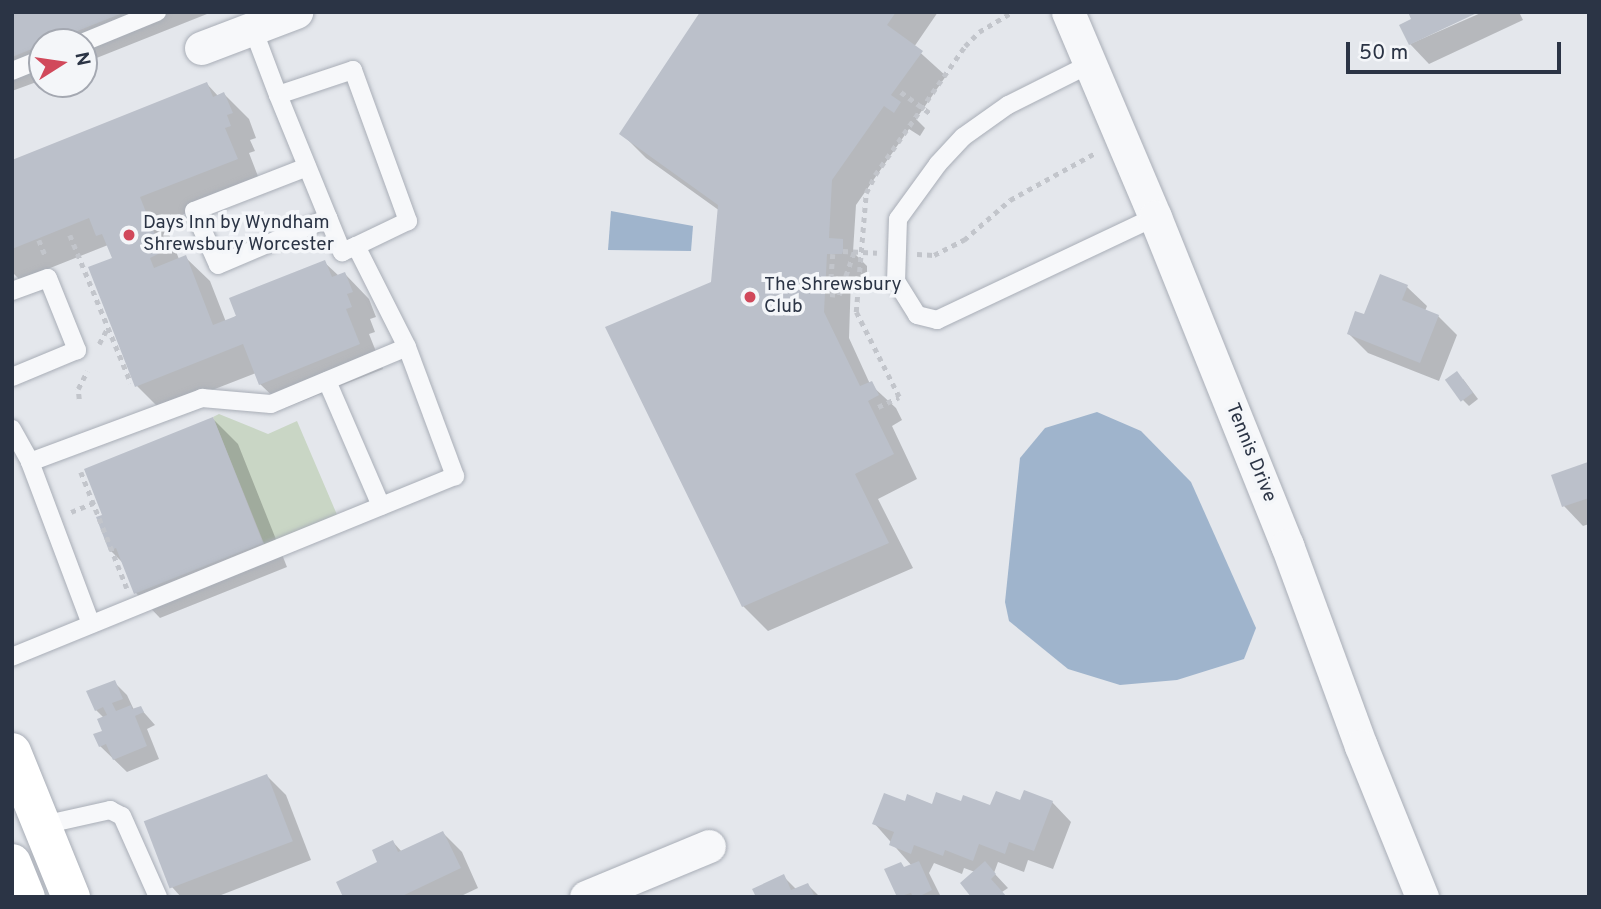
<!DOCTYPE html>
<html>
<head>
<meta charset="utf-8">
<style>
	body { margin:0 }
	#map { position:relative; width:1601px; height:909px; overflow:hidden; background:#e4e7ec; font-family:Overpass,sans-serif }
	div>[style] { position:absolute }
	[style*='--x'] { left:calc(var(--x)*1px); top:calc(var(--y)*1px); width:calc(var(--w)*1px); rotate:calc(var(--a)*1deg) }
	.green>* { inset:0; background:#c9d6c5 }
	.water>* { inset:0; background:#9fb4cc }
	.shadow>* { inset:0; background:#0003 }
	.building>* { inset:0; background:#bbc0ca; transform-origin:0 0 }
	.path>* { height:4.5px; margin-top:-2.25px; transform-origin:0; background:repeating-linear-gradient(90deg,#c2c5cb 0 5px,transparent 0 10px) }
	.roads { filter:drop-shadow(0 0 2px #a9aeb7) drop-shadow(0 0 2px #a9aeb7) }
	.lane>* { height:18px; margin:-9px; padding:0 9px; transform-origin:9px; border-radius:9px; background:#f7f8fa }
	.street>* { height:33px; margin:-16.5px; padding:0 16.5px; transform-origin:16.5px; border-radius:16.5px; background:#f7f8fa }
	.highway>* { height:38px; margin:-19px; padding:0 19px; transform-origin:19px; border-radius:19px; background:#fff }
	.dots>* { width:19px; height:19px; translate:-50% -50%; box-sizing:border-box; border:4px solid #f4f6f9; border-radius:50% }
	span { translate:-50% -50%; white-space:nowrap; text-align:center; line-height:1.15; -webkit-text-stroke:7px #f4f6f9; paint-order:stroke }
	.poi-label { font-size:19px; color:#2b3445 }
	.left { translate:0 -50%; text-align:left }
	.street-label { font-size:19px; color:#2b3445 }
	.frame { position:absolute; inset:0; border:14px solid #2b3445; pointer-events:none }
	.north { position:absolute; left:28px; top:28px; width:70px; height:70px; box-sizing:border-box; background:#f4f6f9; border:2px solid #a4a8b1; border-radius:50%; rotate:78deg; font-size:19px; font-weight:700; line-height:28px; text-align:center; color:#2b3445 }
	.north::after { content:''; display:block; margin:auto; width:24px; height:32px; background:#d1495b; clip-path:polygon(50% 0,100% 100%,50% 72%,0 100%) }
	.scale { position:absolute; left:1346px; top:42px; width:215px; height:32px; box-sizing:border-box; border:4px solid #2b3445; border-top:0; padding-left:9px; font-size:21px; line-height:24px; white-space:nowrap; color:#2b3445; -webkit-text-stroke:5px #f4f6f9; paint-order:stroke }
</style>
</head>
<body>
<div id="map">
	<div class="green">
		<i style="clip-path:polygon(219px 414px,268px 434px,297px 421px,338px 517px,265px 546px,213px 417px)"></i>
	</div>
	<div class="water">
		<i style="clip-path:polygon(611px 211px,693px 226px,691px 251px,608px 250px)"></i>
		<i style="clip-path:polygon(1097px 412px,1141px 431px,1191px 482px,1256px 628px,1244px 659px,1177px 680px,1120px 685px,1068px 669px,1009px 621px,1005px 602px,1020px 458px,1045px 428px)"></i>
	</div>
	<div class="shadow">
		<i style="clip-path:polygon(12px 12px,206px 12px,207px 14px,84px 63px,84px 42px,42px 42px,42px 80px,12px 91px)"></i>
		<i style="clip-path:polygon(702px 12px,938px 12px,914px 47px,946px 76px,916px 119px,925px 128px,920px 136px,909px 129px,856px 205px,853px 252px,867px 266px,867px 277px,851px 278px,849px 338px,870px 384px,896px 408px,902px 420px,892px 426px,917px 479px,878px 499px,913px 568px,768px 631px,743px 606px,607px 328px,713px 283px,720px 211px,646px 158px,622px 134px)"></i>
		<i style="clip-path:polygon(1483px 12px,1519px 12px,1523px 20px,1429px 64px,1410px 44px)"></i>
		<i style="clip-path:polygon(207px 84px,219px 97px,224px 94px,249px 119px,256px 138px,250px 140px,255px 151px,249px 153px,261px 184px,164px 222px,179px 259px,185px 257px,210px 281px,226px 322px,324px 262px,339px 276px,345px 274px,369px 299px,376px 317px,370px 319px,375px 332px,369px 334px,383px 369px,285px 408px,260px 384px,256px 373px,161px 410px,137px 386px,115px 258px,108px 245px,20px 280px,12px 272px,12px 162px)"></i>
		<i style="clip-path:polygon(1381px 276px,1407px 287px,1427px 306px,1425px 311px,1438px 316px,1457px 335px,1439px 381px,1368px 353px,1349px 334px,1365px 316px)"></i>
		<i style="clip-path:polygon(1463px 379px,1478px 399px,1469px 406px,1463px 400px)"></i>
		<i style="clip-path:polygon(213px 419px,238px 444px,287px 567px,160px 618px,136px 593px,123px 563px,110px 550px,104px 516px)"></i>
		<i style="clip-path:polygon(1587px 464px,1589px 524px,1583px 526px,1564px 506px)"></i>
		<i style="clip-path:polygon(114px 682px,127px 695px,134px 710px,140px 708px,155px 725px,147px 729px,159px 759px,127px 772px,100px 746px,104px 718px,96px 710px)"></i>
		<i style="clip-path:polygon(267px 776px,286px 795px,311px 860px,216px 897px,181px 897px,172px 887px)"></i>
		<i style="clip-path:polygon(1021px 802px,1052px 802px,1071px 822px,1053px 869px,1028px 860px,1024px 872px,998px 862px,994px 873px,1008px 888px,1002px 892px,975px 872px,964px 868px,962px 874px,934px 863px,929px 873px,941px 897px,899px 897px,887px 870px,912px 866px,874px 823px,906px 803px,991px 808px)"></i>
		<i style="clip-path:polygon(443px 833px,462px 852px,478px 888px,459px 897px,345px 897px,380px 863px,393px 842px,402px 852px)"></i>
		<i style="clip-path:polygon(783px 876px,797px 890px,808px 885px,820px 897px,758px 897px)"></i>
	</div>
	<div class="building">
		<i style="clip-path:polygon(12px 12px,125px 12px,50px 42px,42px 42px,42px 45px,12px 57px)"></i>
		<i style="clip-path:polygon(700px 12px,896px 12px,887px 25px,923px 51px,891px 95px,901px 102px,894px 113px,884px 106px,832px 180px,829px 238px,843px 239px,843px 251px,842px 254px,827px 254px,824px 312px,860px 386px,872px 381px,879px 395px,868px 401px,894px 454px,855px 474px,889px 543px,742px 607px,605px 327px,711px 282px,718px 205px,619px 134px)"></i>
		<i style="clip-path:polygon(1408px 12px,1479px 12px,1409px 45px,1399px 25px,1411px 19px)"></i>
		<i style="clip-path:polygon(207px 82px,213px 97px,224px 92px,233px 113px,227px 115px,231px 126px,225px 128px,238px 159px,140px 197px,162px 252px,150px 258px,154px 268px,186px 255px,213px 325px,236px 316px,229px 298px,325px 260px,332px 277px,345px 272px,353px 292px,347px 294px,352px 307px,346px 309px,360px 344px,259px 385px,243px 344px,135px 387px,88px 267px,112px 258px,102px 234px,96px 236px,89px 218px,12px 249px,12px 160px)"></i>
		<i style="clip-path:polygon(1380px 274px,1408px 285px,1402px 300px,1439px 315px,1420px 363px,1347px 334px,1355px 311px,1364px 314px)"></i>
		<i style="left:1457px;top:371px;width:27px;height:15px;rotate:54deg"></i>
		<i style="clip-path:polygon(213px 417px,263px 543px,134px 594px,116px 548px,109px 551px,96px 517px,102px 515px,84px 469px)"></i>
		<i style="clip-path:polygon(1588px 462px,1589px 498px,1562px 507px,1551px 475px)"></i>
		<i style="clip-path:polygon(115px 680px,123px 699px,112px 703px,116px 711px,131px 705px,132px 709px,141px 706px,144px 712px,135px 716px,147px 746px,113px 760px,106px 744px,99px 747px,93px 734px,102px 731px,97px 719px,107px 715px,103px 707px,95px 711px,86px 691px)"></i>
		<i style="left:267px;top:774px;width:72px;height:132px;rotate:69deg"></i>
		<i style="clip-path:polygon(1024px 790px,1053px 801px,1034px 851px,1009px 842px,1005px 854px,979px 844px,973px 861px,945px 850px,943px 856px,914px 845px,911px 854px,889px 845px,894px 832px,872px 824px,884px 793px,905px 801px,907px 794px,932px 804px,936px 792px,961px 801px,963px 795px,990px 805px,996px 791px,1020px 800px)"></i>
		<i style="clip-path:polygon(443px 831px,461px 868px,400px 897px,343px 897px,336px 882px,377px 862px,372px 850px,393px 840px,398px 852px)"></i>
		<i style="clip-path:polygon(919px 861px,932px 890px,918px 897px,913px 897px,911px 893px,897px 897px,884px 869px,901px 862px,904px 867px)"></i>
		<i style="clip-path:polygon(985px 861px,996px 874px,991px 879px,1007px 897px,971px 897px,960px 883px)"></i>
		<i style="clip-path:polygon(784px 874px,791px 890px,808px 883px,815px 897px,756px 897px,752px 889px)"></i>
	</div>
	<div class="path">
		<i style="--x:901;--y:92;--w:37;--a:36"></i>
		<i style="--x:70;--y:235;--w:160;--a:67.6"></i>
		<i style="--x:39;--y:240;--w:18;--a:68"></i>
		<i style="--x:843;--y:251;--w:34;--a:3"></i>
		<i style="--x:833;--y:254;--w:40;--a:94.3"></i>
		<i style="--x:830;--y:294;--w:9;--a:6"></i>
		<i style="--x:839;--y:295;--w:46;--a:-70.8"></i>
		<i style="--x:917;--y:254;--w:17;--a:3"></i>
		<i style="--x:934;--y:255;--w:34;--a:-27"></i>
		<i style="--x:964;--y:240;--w:61;--a:-41"></i>
		<i style="--x:1010;--y:200;--w:97;--a:-28.9"></i>
		<i style="--x:99;--y:344;--w:17;--a:-62"></i>
		<i style="--x:79;--y:399;--w:10;--a:-96"></i>
		<i style="--x:78;--y:389;--w:20;--a:-63"></i>
		<i style="--x:878;--y:407;--w:23;--a:-25"></i>
		<i style="--x:899;--y:397;--w:95;--a:-116.8"></i>
		<i style="--x:856;--y:312;--w:119;--a:-85.2"></i>
		<i style="--x:866;--y:193;--w:20;--a:-63"></i>
		<i style="--x:875;--y:175;--w:157;--a:-55.1"></i>
		<i style="--x:965;--y:46;--w:20;--a:-45"></i>
		<i style="--x:979;--y:32;--w:39;--a:-31"></i>
		<i style="--x:81;--y:472;--w:125;--a:68.4"></i>
		<i style="--x:71;--y:512;--w:24;--a:-22"></i>
	</div>
	<div class="roads">
		<div class="lane">
			<i style="--x:253;--y:29;--w:71;--a:69.3"></i>
			<i style="--x:278;--y:95;--w:79;--a:-18.4"></i>
			<i style="--x:353;--y:70;--w:161;--a:70"></i>
			<i style="--x:408;--y:221;--w:58;--a:154.3"></i>
			<i style="--x:356;--y:246;--w:113;--a:63.2"></i>
			<i style="--x:84;--y:42;--w:79;--a:-22.3"></i>
			<i style="--x:1090;--y:64;--w:92;--a:153.4"></i>
			<i style="--x:1008;--y:105;--w:55;--a:144.6"></i>
			<i style="--x:963;--y:137;--w:37;--a:133"></i>
			<i style="--x:938;--y:164;--w:68;--a:126"></i>
			<i style="--x:898;--y:219;--w:62;--a:91.8"></i>
			<i style="--x:896;--y:281;--w:40;--a:58"></i>
			<i style="--x:917;--y:315;--w:21;--a:14"></i>
			<i style="--x:937;--y:320;--w:241;--a:-25.3"></i>
			<i style="--x:12;--y:71;--w:32;--a:-22"></i>
			<i style="--x:278;--y:95;--w:170;--a:67.8"></i>
			<i style="--x:342;--y:252;--w:15;--a:-23"></i>
			<i style="--x:307;--y:167;--w:121;--a:158.7"></i>
			<i style="--x:194;--y:211;--w:59;--a:66"></i>
			<i style="--x:218;--y:265;--w:120;--a:-23.1"></i>
			<i style="--x:12;--y:291;--w:38;--a:-20"></i>
			<i style="--x:48;--y:278;--w:78;--a:68.1"></i>
			<i style="--x:77;--y:350;--w:70;--a:157.4"></i>
			<i style="--x:327;--y:381;--w:136;--a:66.6"></i>
			<i style="--x:12;--y:429;--w:38;--a:61"></i>
			<i style="--x:30;--y:462;--w:184;--a:-20.4"></i>
			<i style="--x:202;--y:398;--w:69;--a:5"></i>
			<i style="--x:271;--y:404;--w:147;--a:-22.7"></i>
			<i style="--x:407;--y:347;--w:138;--a:69.6"></i>
			<i style="--x:455;--y:476;--w:479;--a:157.8"></i>
			<i style="--x:30;--y:462;--w:173;--a:69.4"></i>
			<i style="--x:43;--y:825;--w:69;--a:-12.6"></i>
			<i style="--x:110;--y:810;--w:13;--a:27"></i>
			<i style="--x:122;--y:816;--w:89;--a:66"></i>
		</div>
		<div class="street">
			<i style="--x:1068;--y:12;--w:223;--a:67"></i>
			<i style="--x:1155;--y:217;--w:354;--a:68.1"></i>
			<i style="--x:1287;--y:545;--w:214;--a:69.8"></i>
			<i style="--x:1361;--y:746;--w:163;--a:68"></i>
			<i style="--x:201;--y:48;--w:102;--a:-20.8"></i>
			<i style="--x:586;--y:897;--w:133;--a:-22.5"></i>
		</div>
		<div class="highway">
			<i style="--x:12;--y:752;--w:157;--a:67.9"></i>
			<i style="--x:12;--y:863;--w:37;--a:68"></i>
		</div>
	</div>
	<div class="dots">
		<i style="left:129px;top:235px;background:#d1495b"></i>
		<i style="left:750px;top:297px;background:#d1495b"></i>
	</div>
	<div class="poi-label">
		<span class="left" style="left:143px;top:235px">Days Inn by Wyndham<br>Shrewsbury Worcester</span>
		<span class="left" style="left:764px;top:297px">The Shrewsbury<br>Club</span>
	</div>
	<div class="street-label">
		<span style="left:1250px;top:453px;rotate:68deg">Tennis Drive</span>
	</div>
	<div class="frame"></div>
	<div class="north">N</div>
	<div class="scale">50 m</div>
</div>
</body>
</html>
